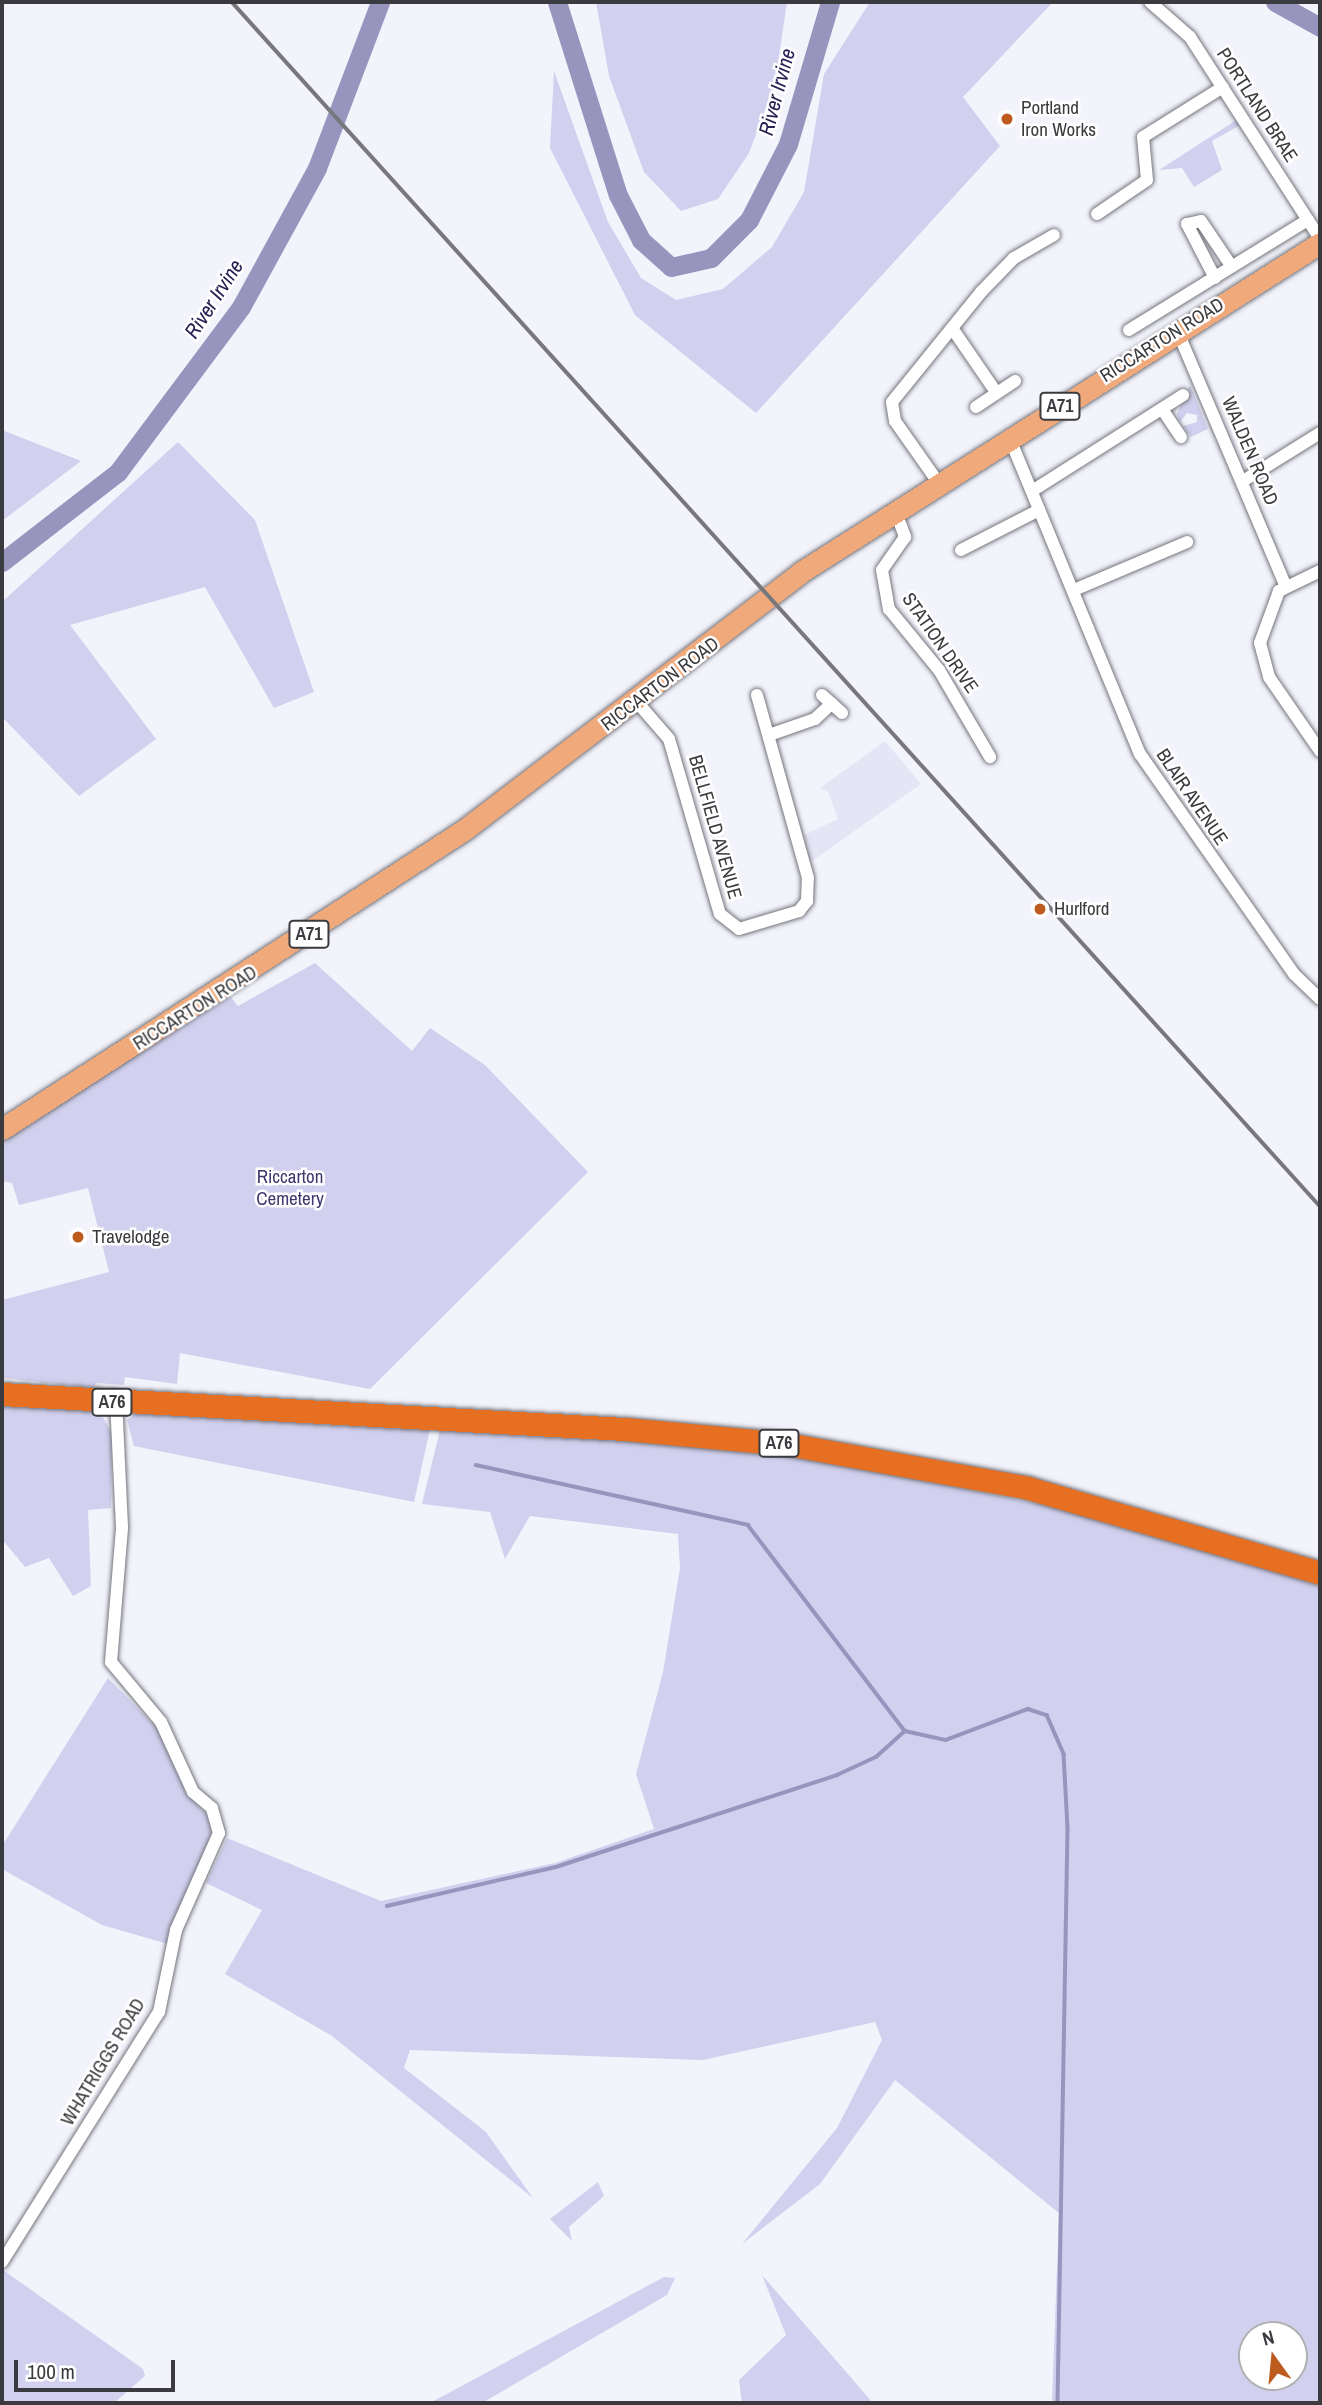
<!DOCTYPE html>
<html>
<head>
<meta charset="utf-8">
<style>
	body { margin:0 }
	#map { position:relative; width:1322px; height:2405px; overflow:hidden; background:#f3f3fc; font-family:"Archivo Narrow",sans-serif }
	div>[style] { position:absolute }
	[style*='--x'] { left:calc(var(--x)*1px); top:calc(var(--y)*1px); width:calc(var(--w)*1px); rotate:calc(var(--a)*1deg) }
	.built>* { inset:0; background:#e6e5f6 }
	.green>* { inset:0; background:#d1d0ef }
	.stream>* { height:3.5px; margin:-1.75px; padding:0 1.75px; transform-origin:1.75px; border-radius:1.75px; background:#9795be }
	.river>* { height:19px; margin:-9.5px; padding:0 9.5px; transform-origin:9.5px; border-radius:9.5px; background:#9795be }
	.roads { filter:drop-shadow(0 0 2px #75757d) drop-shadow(0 0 2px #75757d) }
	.street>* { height:12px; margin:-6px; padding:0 6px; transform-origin:6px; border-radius:6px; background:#fff }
	.primary>* { height:21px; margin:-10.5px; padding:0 10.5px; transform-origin:10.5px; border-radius:10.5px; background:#f0a97a }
	.highway>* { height:23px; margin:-11.5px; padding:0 11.5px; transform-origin:11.5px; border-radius:11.5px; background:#e66f21 }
	.rail>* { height:3.5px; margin:-1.75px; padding:0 1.75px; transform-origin:1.75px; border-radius:1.75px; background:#77777c }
	.dots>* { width:19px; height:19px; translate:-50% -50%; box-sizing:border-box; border:4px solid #fff; border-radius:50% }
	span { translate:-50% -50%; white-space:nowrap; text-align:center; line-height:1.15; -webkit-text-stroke:5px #fff; paint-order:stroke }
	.shield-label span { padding:2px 5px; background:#fff; border:2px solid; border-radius:5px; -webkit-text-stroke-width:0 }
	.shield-label { font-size:18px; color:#3b3a3e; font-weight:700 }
	.street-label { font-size:19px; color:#3b3a3e }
	.poi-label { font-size:19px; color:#3b3a3e }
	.left { translate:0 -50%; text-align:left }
	.park-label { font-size:19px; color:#3f386e }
	.water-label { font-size:21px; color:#292054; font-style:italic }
	.frame { position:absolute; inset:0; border:4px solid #3b3a3e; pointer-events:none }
	.north { position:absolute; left:1238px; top:2321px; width:70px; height:70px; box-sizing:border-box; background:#fff; border:2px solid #b1b0b2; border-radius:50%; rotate:345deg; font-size:19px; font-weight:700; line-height:28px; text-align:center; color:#3b3a3e }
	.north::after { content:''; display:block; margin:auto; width:24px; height:32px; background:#bd5b1e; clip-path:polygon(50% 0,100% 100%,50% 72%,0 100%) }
	.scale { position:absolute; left:14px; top:2360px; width:161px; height:32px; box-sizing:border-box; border:4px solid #3b3a3e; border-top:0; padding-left:9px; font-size:21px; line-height:24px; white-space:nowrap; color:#3b3a3e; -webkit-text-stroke:5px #fff; paint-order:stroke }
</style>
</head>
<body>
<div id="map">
	<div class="built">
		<i style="clip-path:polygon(885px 741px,921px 784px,808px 864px,804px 835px,838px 819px,828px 792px,820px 788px)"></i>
	</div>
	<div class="green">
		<i style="clip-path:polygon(596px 2px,787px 2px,775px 83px,749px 153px,718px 199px,681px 211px,644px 172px,609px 76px)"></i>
		<i style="clip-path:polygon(870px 2px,1053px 2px,963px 97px,1000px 146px,756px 413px,635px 315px,550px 148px,554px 71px,608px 222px,641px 278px,676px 300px,723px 289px,772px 247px,804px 192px,824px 74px)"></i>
		<i style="clip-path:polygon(1238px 119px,1242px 124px,1212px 141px,1222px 170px,1194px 187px,1182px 168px,1159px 170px)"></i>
		<i style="clip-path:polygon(1190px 385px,1208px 429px,1191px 437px,1183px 426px,1197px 422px,1197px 415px,1187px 413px,1180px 422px,1177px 414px)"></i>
		<i style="clip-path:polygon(2px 430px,81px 461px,2px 521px)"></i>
		<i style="clip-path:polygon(178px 442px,255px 520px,314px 692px,274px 708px,205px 587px,70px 625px,156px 739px,79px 796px,2px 717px,2px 602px)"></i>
		<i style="clip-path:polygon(315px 963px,412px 1051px,430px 1028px,485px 1065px,588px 1172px,370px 1389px,180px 1353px,177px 1384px,125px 1377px,124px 1385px,96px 1383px,94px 1388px,2px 1378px,2px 1300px,109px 1272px,88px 1188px,19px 1205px,12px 1183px,2px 1181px,2px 1141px,229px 995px,238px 1006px)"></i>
		<i style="clip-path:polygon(2px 1404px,88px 1410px,103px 1417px,112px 1434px,111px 1508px,88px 1510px,91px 1586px,73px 1596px,49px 1558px,25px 1567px,2px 1539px)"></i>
		<i style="clip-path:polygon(141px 1409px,330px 1425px,430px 1429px,414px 1502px,134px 1446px,127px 1420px)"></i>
		<i style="clip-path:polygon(evenodd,440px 1430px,644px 1441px,832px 1462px,1086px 1514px,1253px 1560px,1320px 1587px,1320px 2403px,1052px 2403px,1059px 2213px,895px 2080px,820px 2184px,742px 2244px,837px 2128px,882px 2040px,875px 2022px,703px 2060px,410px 2050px,404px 2068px,486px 2132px,533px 2198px,332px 2036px,225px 1974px,262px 1910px,206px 1883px,227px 1838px,381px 1901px,555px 1863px,654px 1829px,636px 1774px,663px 1672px,680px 1568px,678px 1534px,530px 1516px,505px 1559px,490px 1512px,422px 1504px,440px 1430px,1252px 2335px,1294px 2335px,1294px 2377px,1252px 2377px,1252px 2335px)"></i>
		<i style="clip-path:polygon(108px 1678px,156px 1727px,192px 1799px,211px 1819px,211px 1835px,168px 1944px,102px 1925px,2px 1869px,2px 1846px)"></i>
		<i style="clip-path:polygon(598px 2182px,604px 2196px,569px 2227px,572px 2241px,550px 2219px)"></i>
		<i style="clip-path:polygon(3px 2270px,143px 2369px,145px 2376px,114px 2403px,2px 2403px)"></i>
		<i style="clip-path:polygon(762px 2275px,873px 2403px,742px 2403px,739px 2380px,786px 2335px)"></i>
		<i style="clip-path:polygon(664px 2277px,675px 2278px,667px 2295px,482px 2403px,430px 2403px)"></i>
	</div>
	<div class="stream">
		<i style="--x:476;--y:1465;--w:279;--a:12.4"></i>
		<i style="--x:748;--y:1525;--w:259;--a:52.7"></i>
		<i style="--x:387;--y:1906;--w:173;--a:-13"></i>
		<i style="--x:556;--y:1867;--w:296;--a:-18.1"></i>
		<i style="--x:837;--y:1775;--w:43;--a:-24.8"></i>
		<i style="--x:876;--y:1757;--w:39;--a:-42"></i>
		<i style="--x:905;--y:1731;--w:42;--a:12.4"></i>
		<i style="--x:946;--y:1740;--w:88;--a:-20.7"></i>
		<i style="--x:1028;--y:1709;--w:20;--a:18"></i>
		<i style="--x:1047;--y:1715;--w:43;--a:66.4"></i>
		<i style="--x:1064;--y:1754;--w:75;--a:86.9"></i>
		<i style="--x:1068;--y:1829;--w:574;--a:91"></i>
	</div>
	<div class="river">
		<i style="--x:557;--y:2;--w:202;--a:72.5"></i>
		<i style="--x:618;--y:195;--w:51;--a:62.9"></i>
		<i style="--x:641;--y:240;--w:40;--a:42"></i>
		<i style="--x:671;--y:267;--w:41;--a:-12.7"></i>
		<i style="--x:711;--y:258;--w:54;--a:-45"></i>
		<i style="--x:749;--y:220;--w:85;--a:-62.8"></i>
		<i style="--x:788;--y:144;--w:148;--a:-73.5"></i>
		<i style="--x:1275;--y:2;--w:51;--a:29.1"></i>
		<i style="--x:2;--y:562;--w:147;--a:-37.8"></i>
		<i style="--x:118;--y:472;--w:206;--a:-53.3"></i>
		<i style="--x:241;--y:307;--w:158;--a:-61.3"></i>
		<i style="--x:317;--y:168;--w:178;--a:-69.2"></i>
	</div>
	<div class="roads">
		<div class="street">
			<i style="--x:1150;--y:2;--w:53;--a:41.2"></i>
			<i style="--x:1190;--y:37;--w:240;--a:57.2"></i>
			<i style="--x:1097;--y:214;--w:60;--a:-34.2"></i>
			<i style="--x:1147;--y:180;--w:43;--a:-95.3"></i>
			<i style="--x:1143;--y:137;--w:94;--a:-32"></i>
			<i style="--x:1215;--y:278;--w:61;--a:-117.4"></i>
			<i style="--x:1187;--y:224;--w:14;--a:-12"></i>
			<i style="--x:1201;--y:221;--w:55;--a:56"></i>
			<i style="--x:952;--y:328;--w:78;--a:55.5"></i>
			<i style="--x:1129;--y:330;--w:210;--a:-31.6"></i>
			<i style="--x:1177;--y:330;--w:279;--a:67"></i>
			<i style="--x:976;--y:407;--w:47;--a:-33.7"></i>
			<i style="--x:1162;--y:409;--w:34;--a:56"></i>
			<i style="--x:1010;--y:439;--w:341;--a:67.6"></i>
			<i style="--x:1140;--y:754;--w:269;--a:55"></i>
			<i style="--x:1294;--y:974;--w:36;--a:44"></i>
			<i style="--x:1243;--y:481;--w:91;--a:-31.9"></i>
			<i style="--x:940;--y:485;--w:78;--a:-125.1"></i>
			<i style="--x:895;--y:421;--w:19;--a:-99"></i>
			<i style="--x:892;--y:402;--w:143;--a:-51"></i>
			<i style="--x:982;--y:291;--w:46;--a:-45.9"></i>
			<i style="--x:1014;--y:258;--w:46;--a:-29.9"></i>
			<i style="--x:1032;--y:491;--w:179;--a:-32.4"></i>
			<i style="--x:896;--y:513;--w:26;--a:69"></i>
			<i style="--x:905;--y:537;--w:40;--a:124.9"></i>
			<i style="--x:882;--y:570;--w:40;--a:80"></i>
			<i style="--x:889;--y:609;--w:79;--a:50.7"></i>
			<i style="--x:939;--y:670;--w:101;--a:59.6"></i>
			<i style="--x:961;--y:550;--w:88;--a:-27.1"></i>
			<i style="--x:1320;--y:571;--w:46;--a:154"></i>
			<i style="--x:1279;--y:591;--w:55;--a:110.1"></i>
			<i style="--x:1260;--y:643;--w:35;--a:75"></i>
			<i style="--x:1269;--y:677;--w:90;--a:55.4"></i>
			<i style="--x:1074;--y:590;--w:123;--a:-23"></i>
			<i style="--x:822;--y:695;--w:27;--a:42"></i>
			<i style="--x:637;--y:702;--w:49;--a:49.1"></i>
			<i style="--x:669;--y:739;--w:182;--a:73.8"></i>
			<i style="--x:720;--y:914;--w:24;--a:38"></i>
			<i style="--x:739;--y:929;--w:63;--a:-16.7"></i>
			<i style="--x:799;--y:911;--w:13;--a:-51"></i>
			<i style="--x:807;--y:901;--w:23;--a:-88"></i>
			<i style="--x:808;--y:878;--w:190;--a:-105.6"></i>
			<i style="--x:769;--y:735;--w:49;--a:-19.2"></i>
			<i style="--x:815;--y:719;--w:23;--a:-43"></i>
			<i style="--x:2;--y:2262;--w:295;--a:-57.9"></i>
			<i style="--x:159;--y:2012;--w:84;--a:-78.3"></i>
			<i style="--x:176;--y:1930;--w:106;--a:-66.1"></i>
			<i style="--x:219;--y:1833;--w:26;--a:-106"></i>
			<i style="--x:212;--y:1808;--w:25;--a:-140"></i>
			<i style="--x:193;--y:1792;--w:77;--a:-114.6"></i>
			<i style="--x:161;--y:1722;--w:78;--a:-129.8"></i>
			<i style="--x:111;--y:1662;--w:135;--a:-85.3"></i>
			<i style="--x:122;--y:1527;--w:125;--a:-92.7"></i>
		</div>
		<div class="primary">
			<i style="--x:2;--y:1129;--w:550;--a:-32.91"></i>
			<i style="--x:464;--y:830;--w:424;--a:-37.4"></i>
			<i style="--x:801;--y:572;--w:614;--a:-32.37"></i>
		</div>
		<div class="highway">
			<i style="--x:2;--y:1394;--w:624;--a:3.22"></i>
			<i style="--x:625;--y:1429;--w:163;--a:5.3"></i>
			<i style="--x:787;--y:1444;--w:245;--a:10.3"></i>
			<i style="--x:1028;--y:1488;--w:304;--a:16.2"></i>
		</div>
	</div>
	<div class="rail">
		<i style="--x:232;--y:2;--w:1623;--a:47.9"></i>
	</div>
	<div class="dots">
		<i style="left:1007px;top:119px;background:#bd5b1e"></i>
		<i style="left:1040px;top:909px;background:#bd5b1e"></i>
		<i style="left:78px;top:1237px;background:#bd5b1e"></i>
	</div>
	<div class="shield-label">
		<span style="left:1060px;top:406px">A71</span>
		<span style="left:309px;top:934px">A71</span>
		<span style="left:112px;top:1402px">A76</span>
		<span style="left:779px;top:1443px">A76</span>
	</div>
	<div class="street-label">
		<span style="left:1257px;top:105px;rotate:57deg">PORTLAND BRAE</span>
		<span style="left:1162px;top:340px;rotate:-32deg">RICCARTON ROAD</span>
		<span style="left:1250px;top:451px;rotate:67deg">WALDEN ROAD</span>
		<span style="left:940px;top:643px;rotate:55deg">STATION DRIVE</span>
		<span style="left:660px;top:684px;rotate:-37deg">RICCARTON ROAD</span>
		<span style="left:1192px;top:797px;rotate:56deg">BLAIR AVENUE</span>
		<span style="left:715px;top:827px;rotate:74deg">BELLFIELD AVENUE</span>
		<span style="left:195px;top:1008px;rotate:-32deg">RICCARTON ROAD</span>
		<span style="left:103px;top:2062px;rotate:-59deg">WHATRIGGS ROAD</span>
	</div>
	<div class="poi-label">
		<span class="left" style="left:1021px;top:119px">Portland<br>Iron Works</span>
		<span class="left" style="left:1054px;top:909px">Hurlford</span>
		<span class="left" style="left:92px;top:1237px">Travelodge</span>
	</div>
	<div class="park-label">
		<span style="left:290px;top:1188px">Riccarton<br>Cemetery</span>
	</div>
	<div class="water-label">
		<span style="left:777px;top:92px;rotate:-75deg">River Irvine</span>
		<span style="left:214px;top:299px;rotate:-57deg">River Irvine</span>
	</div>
	<div class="frame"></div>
	<div class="north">N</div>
	<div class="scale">100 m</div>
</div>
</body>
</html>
